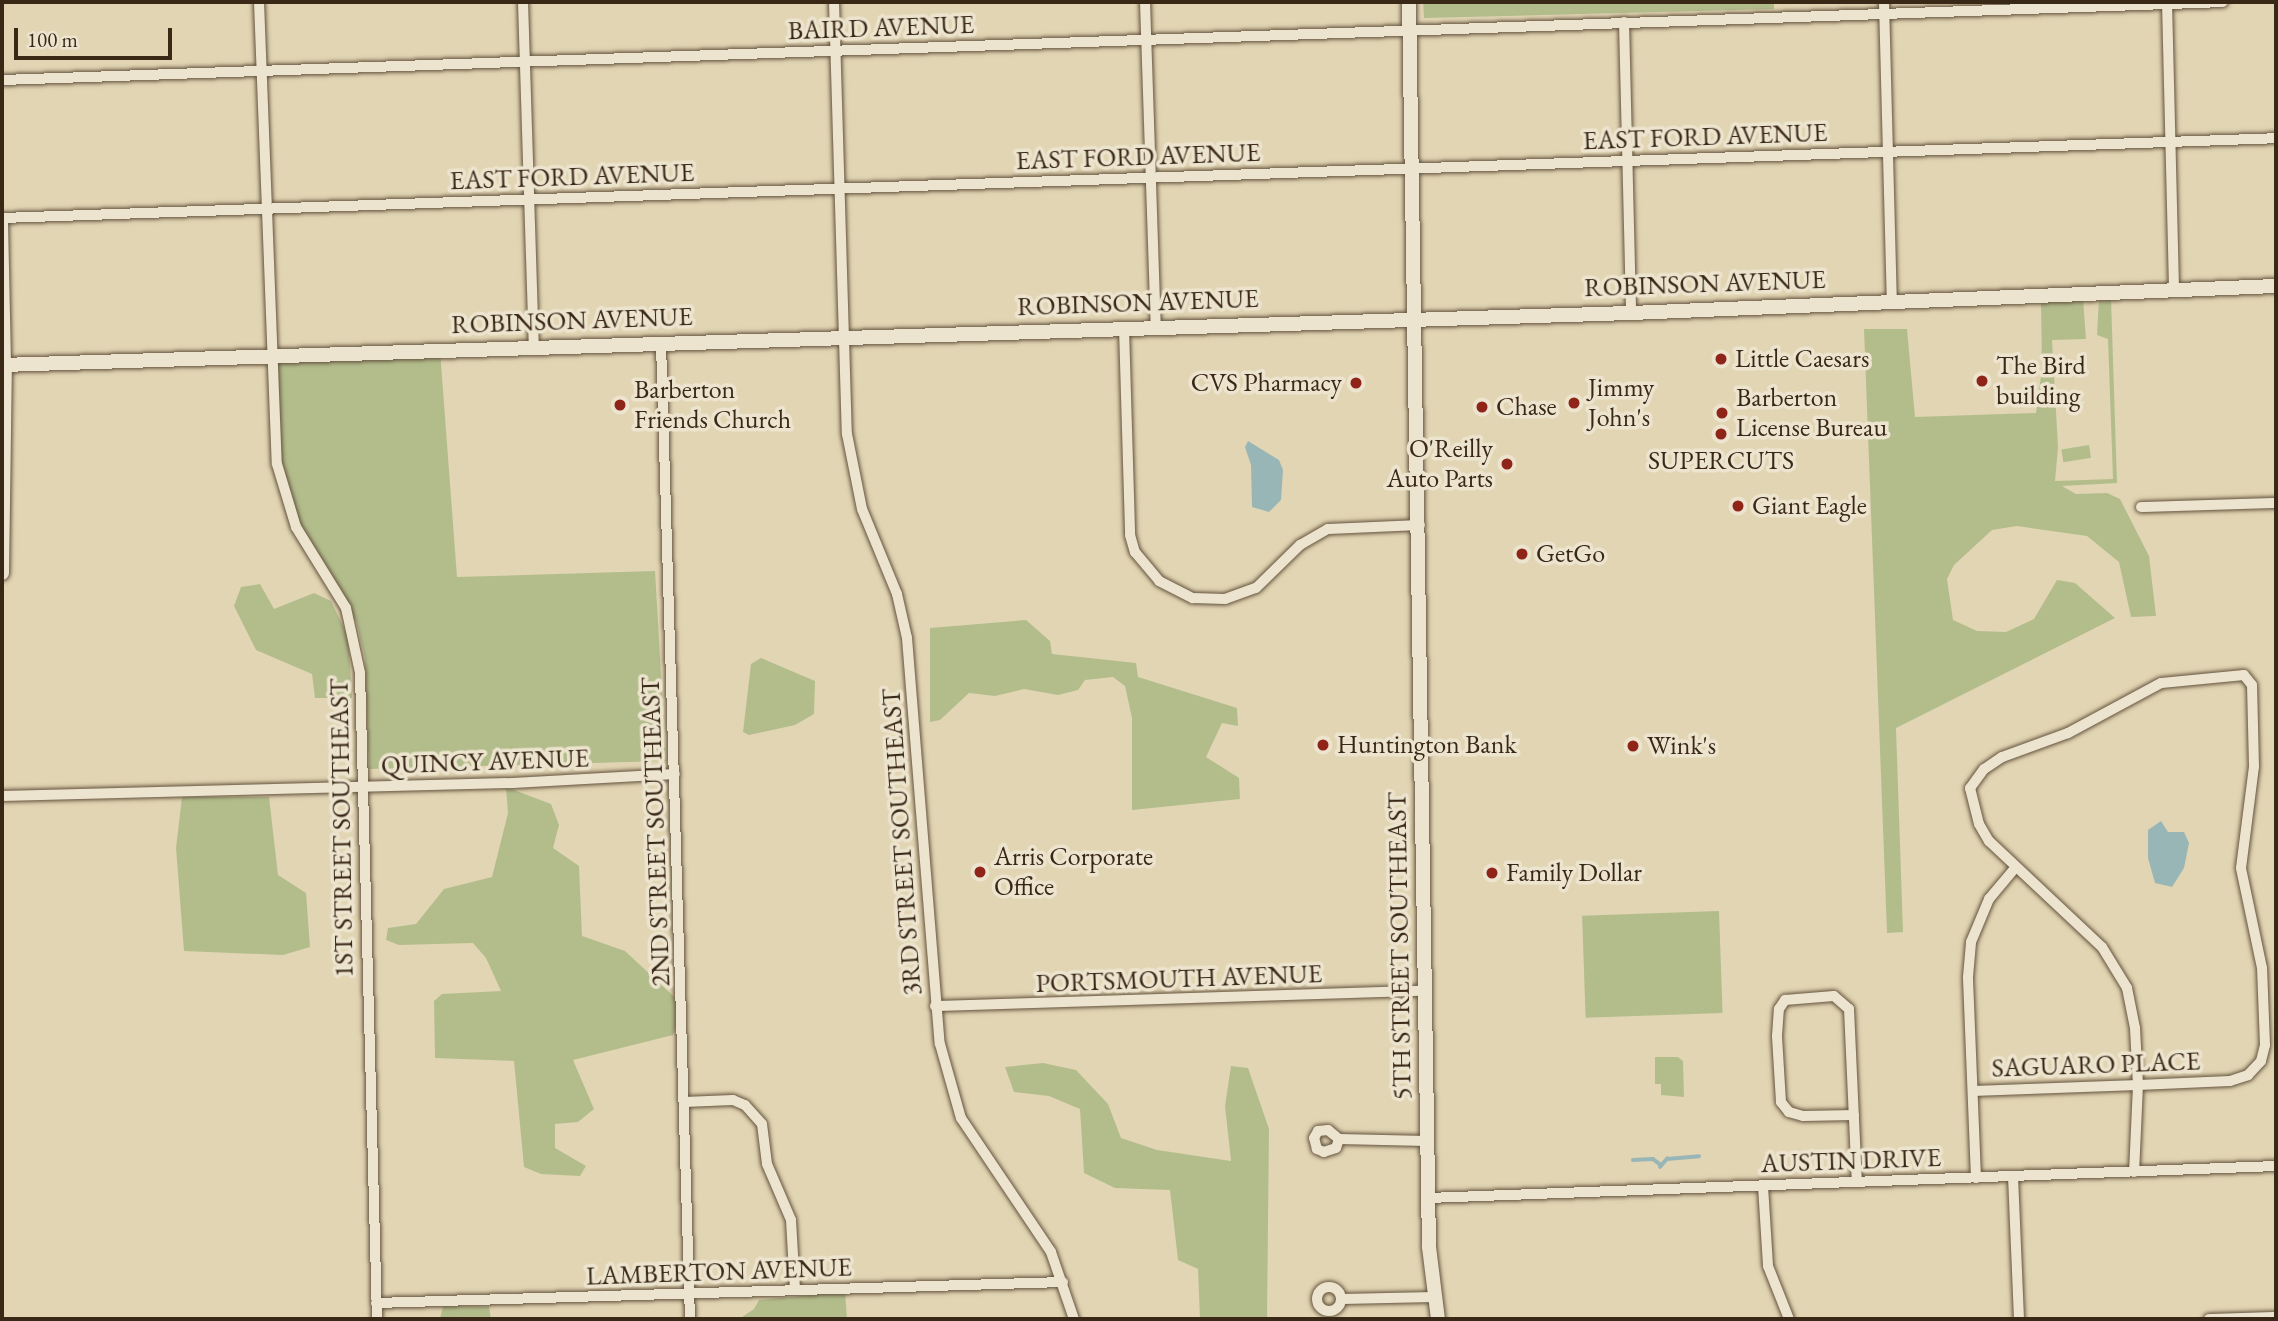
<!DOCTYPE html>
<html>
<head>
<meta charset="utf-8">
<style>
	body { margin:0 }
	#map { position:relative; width:2278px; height:1321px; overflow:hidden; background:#e2d5b3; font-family:"EB Garamond",serif }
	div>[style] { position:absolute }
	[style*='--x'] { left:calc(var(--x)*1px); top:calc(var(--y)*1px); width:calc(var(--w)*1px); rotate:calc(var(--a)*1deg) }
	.green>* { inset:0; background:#b3bd8c; transform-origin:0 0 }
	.water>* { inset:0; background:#99b6b7 }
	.stream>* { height:3.5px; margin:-1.75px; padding:0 1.75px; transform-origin:1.75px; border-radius:1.75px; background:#99b6b7 }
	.roads { filter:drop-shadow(0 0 2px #64533e) drop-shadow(0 0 2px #64533e) }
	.minor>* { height:10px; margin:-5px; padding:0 5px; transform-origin:5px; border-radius:5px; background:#ece4ce }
	.minor>.ring { margin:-5px; padding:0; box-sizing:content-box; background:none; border:10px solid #ece4ce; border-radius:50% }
	.tertiary>* { height:12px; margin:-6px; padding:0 6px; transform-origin:6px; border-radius:6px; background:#ece4ce }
	.secondary>* { height:14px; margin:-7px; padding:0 7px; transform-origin:7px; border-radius:7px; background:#ece4ce }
	.dots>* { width:19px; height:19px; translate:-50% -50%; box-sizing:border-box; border:4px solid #ece4ce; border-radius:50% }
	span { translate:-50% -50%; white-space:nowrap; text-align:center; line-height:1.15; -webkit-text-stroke:7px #ece4ce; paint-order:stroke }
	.street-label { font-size:26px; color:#3a2817 }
	.poi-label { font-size:26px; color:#3a2817 }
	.left { translate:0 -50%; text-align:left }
	.right { translate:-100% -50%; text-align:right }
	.frame { position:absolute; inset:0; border:4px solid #3a2817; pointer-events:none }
	.scale { position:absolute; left:14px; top:28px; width:158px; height:32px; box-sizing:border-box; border:4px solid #3a2817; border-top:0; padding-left:9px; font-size:21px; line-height:24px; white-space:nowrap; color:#3a2817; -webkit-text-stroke:5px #ece4ce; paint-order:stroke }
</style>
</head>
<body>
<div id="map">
	<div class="green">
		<i style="clip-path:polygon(1423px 2px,1774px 2px,1774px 9px,1424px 18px)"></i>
		<i style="clip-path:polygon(2099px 298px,2111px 298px,2117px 483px,2062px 486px,2076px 494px,2107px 493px,2120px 499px,2149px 556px,2156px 616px,2131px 617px,2119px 562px,2087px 536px,2017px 526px,1992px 530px,1954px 565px,1947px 579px,1953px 620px,1977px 631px,2006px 632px,2034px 619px,2057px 580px,2075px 583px,2115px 618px,1896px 728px,1903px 932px,1887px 933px,1864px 329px,1907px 329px,1915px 417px,2036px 413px,2042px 369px,2041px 301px,2083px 299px,2086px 339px,2052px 340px,2058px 447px,2055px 481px,2113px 479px,2108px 339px,2097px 335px)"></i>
		<i style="clip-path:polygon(440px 350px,457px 577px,655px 571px,666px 761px,369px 769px,365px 658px,356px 620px,350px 618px,311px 552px,280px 483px,271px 355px)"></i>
		<i style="left:2089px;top:445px;width:13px;height:28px;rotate:81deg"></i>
		<i style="clip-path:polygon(260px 584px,274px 609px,314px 593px,331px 601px,348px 637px,352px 698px,315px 698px,312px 674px,256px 650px,234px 606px,241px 587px)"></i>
		<i style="clip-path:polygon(1026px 620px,1050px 641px,1052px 654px,1136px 663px,1138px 677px,1237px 708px,1238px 726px,1222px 723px,1206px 757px,1239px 778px,1240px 799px,1132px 810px,1132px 718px,1125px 686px,1113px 677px,1085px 680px,1078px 690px,1058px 695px,1024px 689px,995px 696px,969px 693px,940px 720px,930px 722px,930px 628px)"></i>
		<i style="clip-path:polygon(761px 658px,815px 681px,814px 714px,795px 725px,749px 735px,743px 732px,751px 664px)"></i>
		<i style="clip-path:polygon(506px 787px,551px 804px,559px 825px,553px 848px,579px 866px,582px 936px,625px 951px,682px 1004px,673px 1035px,573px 1060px,594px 1109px,578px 1122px,555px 1124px,555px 1148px,586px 1166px,580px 1176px,541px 1174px,524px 1167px,514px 1061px,435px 1058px,434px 1001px,442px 994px,501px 991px,486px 958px,473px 943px,399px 945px,386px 940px,388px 928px,416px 924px,444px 889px,492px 877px,508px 813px)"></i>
		<i style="clip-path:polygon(182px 797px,269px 797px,278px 875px,306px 893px,310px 947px,283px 955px,184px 951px,176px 848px)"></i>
		<i style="left:1719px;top:911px;width:102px;height:137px;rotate:88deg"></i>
		<i style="clip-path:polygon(1655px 1057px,1678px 1057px,1683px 1061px,1684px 1097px,1661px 1095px,1661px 1084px,1655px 1084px)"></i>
		<i style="clip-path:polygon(1043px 1063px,1076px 1070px,1108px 1104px,1121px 1138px,1157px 1150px,1231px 1161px,1225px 1106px,1231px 1066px,1248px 1068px,1269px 1129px,1267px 1319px,1200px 1319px,1198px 1269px,1178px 1260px,1170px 1190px,1115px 1188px,1084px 1173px,1080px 1109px,1049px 1096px,1014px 1092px,1005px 1067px)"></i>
		<i style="clip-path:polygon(845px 1292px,847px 1319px,739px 1319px,754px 1309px,759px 1300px)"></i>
		<i style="clip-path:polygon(443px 1306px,489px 1307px,491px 1319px,440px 1319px)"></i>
	</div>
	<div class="water">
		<i style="clip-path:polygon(1248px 441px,1279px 460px,1283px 470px,1281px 500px,1269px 512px,1252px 507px,1251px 465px,1245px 447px)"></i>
		<i style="clip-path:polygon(2161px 821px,2168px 832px,2184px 832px,2189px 843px,2184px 868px,2172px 887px,2155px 883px,2148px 858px,2148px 830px)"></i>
	</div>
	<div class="stream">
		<i style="--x:1633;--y:1160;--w:20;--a:-3"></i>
		<i style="--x:1653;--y:1159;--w:9;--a:36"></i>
		<i style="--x:1660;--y:1167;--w:11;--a:-49"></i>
		<i style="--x:1667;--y:1159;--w:32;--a:-5"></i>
	</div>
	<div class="roads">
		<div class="minor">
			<i style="--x:259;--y:2;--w:462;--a:87.8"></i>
			<i style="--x:277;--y:464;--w:66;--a:73.2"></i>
			<i style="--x:296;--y:527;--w:95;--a:58.3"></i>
			<i style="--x:346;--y:608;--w:66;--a:77.8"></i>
			<i style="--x:360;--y:673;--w:646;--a:88.49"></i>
			<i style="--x:523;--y:2;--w:345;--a:88.2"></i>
			<i style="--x:834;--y:2;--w:432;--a:88.3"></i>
			<i style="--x:847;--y:434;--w:76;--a:78.7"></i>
			<i style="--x:862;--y:509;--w:92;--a:67.6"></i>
			<i style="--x:897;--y:594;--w:45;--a:77.2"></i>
			<i style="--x:907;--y:638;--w:407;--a:85.4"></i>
			<i style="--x:940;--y:1044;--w:77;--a:74.2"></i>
			<i style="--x:961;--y:1118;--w:161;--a:56.1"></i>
			<i style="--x:1051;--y:1252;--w:71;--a:71.1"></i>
			<i style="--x:1145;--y:2;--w:325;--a:88.1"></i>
			<i style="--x:1884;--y:2;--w:299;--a:88.5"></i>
			<i style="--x:2167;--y:2;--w:288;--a:88.6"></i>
			<i style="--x:1624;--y:22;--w:291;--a:88.6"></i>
			<i style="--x:2;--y:80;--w:2222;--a:-2.01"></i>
			<i style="--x:2;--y:218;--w:2275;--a:-2.01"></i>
			<i style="--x:1124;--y:328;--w:207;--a:88.3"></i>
			<i style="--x:1130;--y:535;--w:18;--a:74"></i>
			<i style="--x:1135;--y:552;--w:38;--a:50"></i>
			<i style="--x:1159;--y:581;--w:38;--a:27"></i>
			<i style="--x:1193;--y:598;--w:32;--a:2"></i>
			<i style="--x:1225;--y:599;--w:33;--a:-20"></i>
			<i style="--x:1256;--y:588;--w:62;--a:-44.3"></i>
			<i style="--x:1300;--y:545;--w:32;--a:-30"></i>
			<i style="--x:1328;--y:529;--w:92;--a:-2.5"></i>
			<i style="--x:661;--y:343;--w:976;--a:88.3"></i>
			<i style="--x:2141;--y:507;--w:135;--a:-1.7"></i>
			<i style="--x:2;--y:796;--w:511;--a:-1.46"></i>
			<i style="--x:513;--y:783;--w:162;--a:-3.2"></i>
			<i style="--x:935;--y:1006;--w:489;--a:-1.8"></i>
			<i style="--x:1973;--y:1091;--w:165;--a:-2.1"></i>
			<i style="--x:2138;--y:1085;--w:92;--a:-2.5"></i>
			<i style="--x:2230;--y:1081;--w:19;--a:-18"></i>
			<i style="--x:2248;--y:1075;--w:19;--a:-47"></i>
			<i style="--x:2261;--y:1061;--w:16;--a:-76"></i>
			<i style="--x:2265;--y:1045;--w:77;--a:-92.2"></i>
			<i style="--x:2262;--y:968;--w:102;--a:-101.9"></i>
			<i style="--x:2241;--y:868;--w:103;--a:-82.7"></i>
			<i style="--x:2254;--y:766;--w:81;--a:-91.4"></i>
			<i style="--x:2252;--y:685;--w:13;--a:-129"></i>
			<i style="--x:2244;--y:675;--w:83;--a:174.5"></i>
			<i style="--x:2161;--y:683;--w:106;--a:151.7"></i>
			<i style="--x:2068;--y:733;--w:70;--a:160"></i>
			<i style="--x:2002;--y:757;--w:22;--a:146"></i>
			<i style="--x:1984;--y:769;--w:24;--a:126"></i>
			<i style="--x:1970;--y:788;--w:37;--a:76"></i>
			<i style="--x:1979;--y:824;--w:20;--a:60"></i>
			<i style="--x:1989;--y:841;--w:155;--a:43.2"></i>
			<i style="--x:2102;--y:947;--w:48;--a:58.6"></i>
			<i style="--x:2127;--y:988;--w:41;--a:78.7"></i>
			<i style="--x:2135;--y:1028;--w:57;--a:87"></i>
			<i style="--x:2138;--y:1085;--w:87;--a:92.6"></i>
			<i style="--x:684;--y:1102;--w:49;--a:-2.3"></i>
			<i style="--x:733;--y:1100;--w:13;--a:23"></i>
			<i style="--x:745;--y:1105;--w:25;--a:48"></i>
			<i style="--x:762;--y:1124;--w:40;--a:82.9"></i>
			<i style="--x:767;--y:1164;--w:61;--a:66.8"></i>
			<i style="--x:791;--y:1220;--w:70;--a:86.7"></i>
			<i style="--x:1854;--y:1115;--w:51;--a:178.9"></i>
			<i style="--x:1803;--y:1116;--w:15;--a:-164"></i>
			<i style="--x:1789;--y:1112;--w:13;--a:-129"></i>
			<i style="--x:1781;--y:1102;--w:66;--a:-93.5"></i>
			<i style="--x:1777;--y:1036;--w:27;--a:-86"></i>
			<i style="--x:1779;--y:1009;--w:11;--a:-56"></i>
			<i style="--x:1785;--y:1000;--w:49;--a:-4.7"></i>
			<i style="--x:1834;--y:996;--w:20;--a:41"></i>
			<i style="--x:1849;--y:1009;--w:173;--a:87.4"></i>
			<i style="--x:1339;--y:1139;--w:9;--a:108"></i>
			<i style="--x:1336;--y:1148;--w:13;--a:162"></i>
			<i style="--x:1324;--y:1152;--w:8;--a:-157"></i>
			<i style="--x:1317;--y:1149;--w:11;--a:-105"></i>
			<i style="--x:1314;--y:1138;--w:8;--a:-60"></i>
			<i style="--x:1318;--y:1131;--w:10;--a:-6"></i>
			<i style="--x:1328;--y:1130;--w:14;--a:39"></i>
			<i style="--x:1339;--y:1139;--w:88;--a:1.3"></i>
			<i style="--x:2013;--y:1176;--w:143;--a:87.6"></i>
			<i style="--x:1976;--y:1178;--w:201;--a:-92.3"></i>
			<i style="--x:1968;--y:977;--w:35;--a:-85"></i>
			<i style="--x:1971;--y:942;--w:47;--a:-67.3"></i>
			<i style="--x:1989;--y:899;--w:40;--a:-50"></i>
			<i style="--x:1763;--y:1186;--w:80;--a:86.4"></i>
			<i style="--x:1768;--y:1266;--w:57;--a:68.4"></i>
			<i style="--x:1428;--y:1198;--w:849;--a:-2.16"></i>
			<i class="ring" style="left:1317px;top:1287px;width:14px;height:14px"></i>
			<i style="--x:1342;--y:1299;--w:92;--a:-1.2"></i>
			<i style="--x:376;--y:1303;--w:687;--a:-1.75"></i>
			<i style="--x:2209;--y:1319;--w:67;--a:-1.7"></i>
		</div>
		<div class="tertiary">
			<i style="--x:2;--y:221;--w:144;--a:88.8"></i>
		</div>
		<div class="secondary">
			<i style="--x:1409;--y:2;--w:1245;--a:89.08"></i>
			<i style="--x:1429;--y:1247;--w:73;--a:82.9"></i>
			<i style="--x:2;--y:365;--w:1630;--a:-1.83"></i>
			<i style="--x:1631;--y:313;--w:646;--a:-2.4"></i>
			<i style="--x:2;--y:573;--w:208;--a:-89.2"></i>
		</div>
	</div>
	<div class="dots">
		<i style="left:1721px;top:359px;background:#8f2418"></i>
		<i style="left:1982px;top:381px;background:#8f2418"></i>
		<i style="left:1356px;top:383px;background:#8f2418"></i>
		<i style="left:1574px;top:403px;background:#8f2418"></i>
		<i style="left:620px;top:405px;background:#8f2418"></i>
		<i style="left:1482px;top:407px;background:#8f2418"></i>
		<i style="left:1722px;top:413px;background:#8f2418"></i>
		<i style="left:1721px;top:434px;background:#8f2418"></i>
		<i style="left:1507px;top:464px;background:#8f2418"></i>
		<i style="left:1738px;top:506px;background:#8f2418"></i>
		<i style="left:1522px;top:554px;background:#8f2418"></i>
		<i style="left:1323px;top:745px;background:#8f2418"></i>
		<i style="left:1633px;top:746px;background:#8f2418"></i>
		<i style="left:980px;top:872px;background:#8f2418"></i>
		<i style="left:1492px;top:873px;background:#8f2418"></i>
	</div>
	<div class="street-label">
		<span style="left:881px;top:28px;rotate:-2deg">BAIRD AVENUE</span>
		<span style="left:1705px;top:137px;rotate:-2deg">EAST FORD AVENUE</span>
		<span style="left:1138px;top:157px;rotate:-2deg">EAST FORD AVENUE</span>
		<span style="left:572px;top:177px;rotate:-2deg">EAST FORD AVENUE</span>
		<span style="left:1705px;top:284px;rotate:-2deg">ROBINSON AVENUE</span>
		<span style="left:1138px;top:303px;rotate:-2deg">ROBINSON AVENUE</span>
		<span style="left:572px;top:321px;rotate:-2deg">ROBINSON AVENUE</span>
		<span style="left:485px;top:762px;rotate:-2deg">QUINCY AVENUE</span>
		<span style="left:342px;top:828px;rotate:-91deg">1ST STREET SOUTHEAST</span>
		<span style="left:656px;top:832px;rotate:-92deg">2ND STREET SOUTHEAST</span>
		<span style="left:902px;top:842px;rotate:-94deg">3RD STREET SOUTHEAST</span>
		<span style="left:1400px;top:946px;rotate:-91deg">5TH STREET SOUTHEAST</span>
		<span style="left:1179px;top:979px;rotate:-2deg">PORTSMOUTH AVENUE</span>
		<span style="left:2096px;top:1065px;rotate:-2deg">SAGUARO PLACE</span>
		<span style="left:1851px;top:1161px;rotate:-2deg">AUSTIN DRIVE</span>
		<span style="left:719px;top:1272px;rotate:-2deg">LAMBERTON AVENUE</span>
	</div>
	<div class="poi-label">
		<span class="left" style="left:1735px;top:359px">Little Caesars</span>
		<span class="left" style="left:1996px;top:381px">The Bird<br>building</span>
		<span class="right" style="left:1342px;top:383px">CVS Pharmacy</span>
		<span class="left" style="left:1588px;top:403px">Jimmy<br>John's</span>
		<span class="left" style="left:634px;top:405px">Barberton<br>Friends Church</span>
		<span class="left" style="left:1736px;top:413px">Barberton<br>License Bureau</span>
		<span class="left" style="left:1496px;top:407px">Chase</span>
		<span class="right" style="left:1493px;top:464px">O'Reilly<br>Auto Parts</span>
		<span style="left:1721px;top:461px">SUPERCUTS</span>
		<span class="left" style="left:1752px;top:506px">Giant Eagle</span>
		<span class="left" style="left:1536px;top:554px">GetGo</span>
		<span class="left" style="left:1337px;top:745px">Huntington Bank</span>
		<span class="left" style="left:1647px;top:746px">Wink's</span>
		<span class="left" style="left:994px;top:872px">Arris Corporate<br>Office</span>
		<span class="left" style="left:1506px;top:873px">Family Dollar</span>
	</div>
	<div class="frame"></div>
	<div class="scale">100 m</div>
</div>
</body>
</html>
